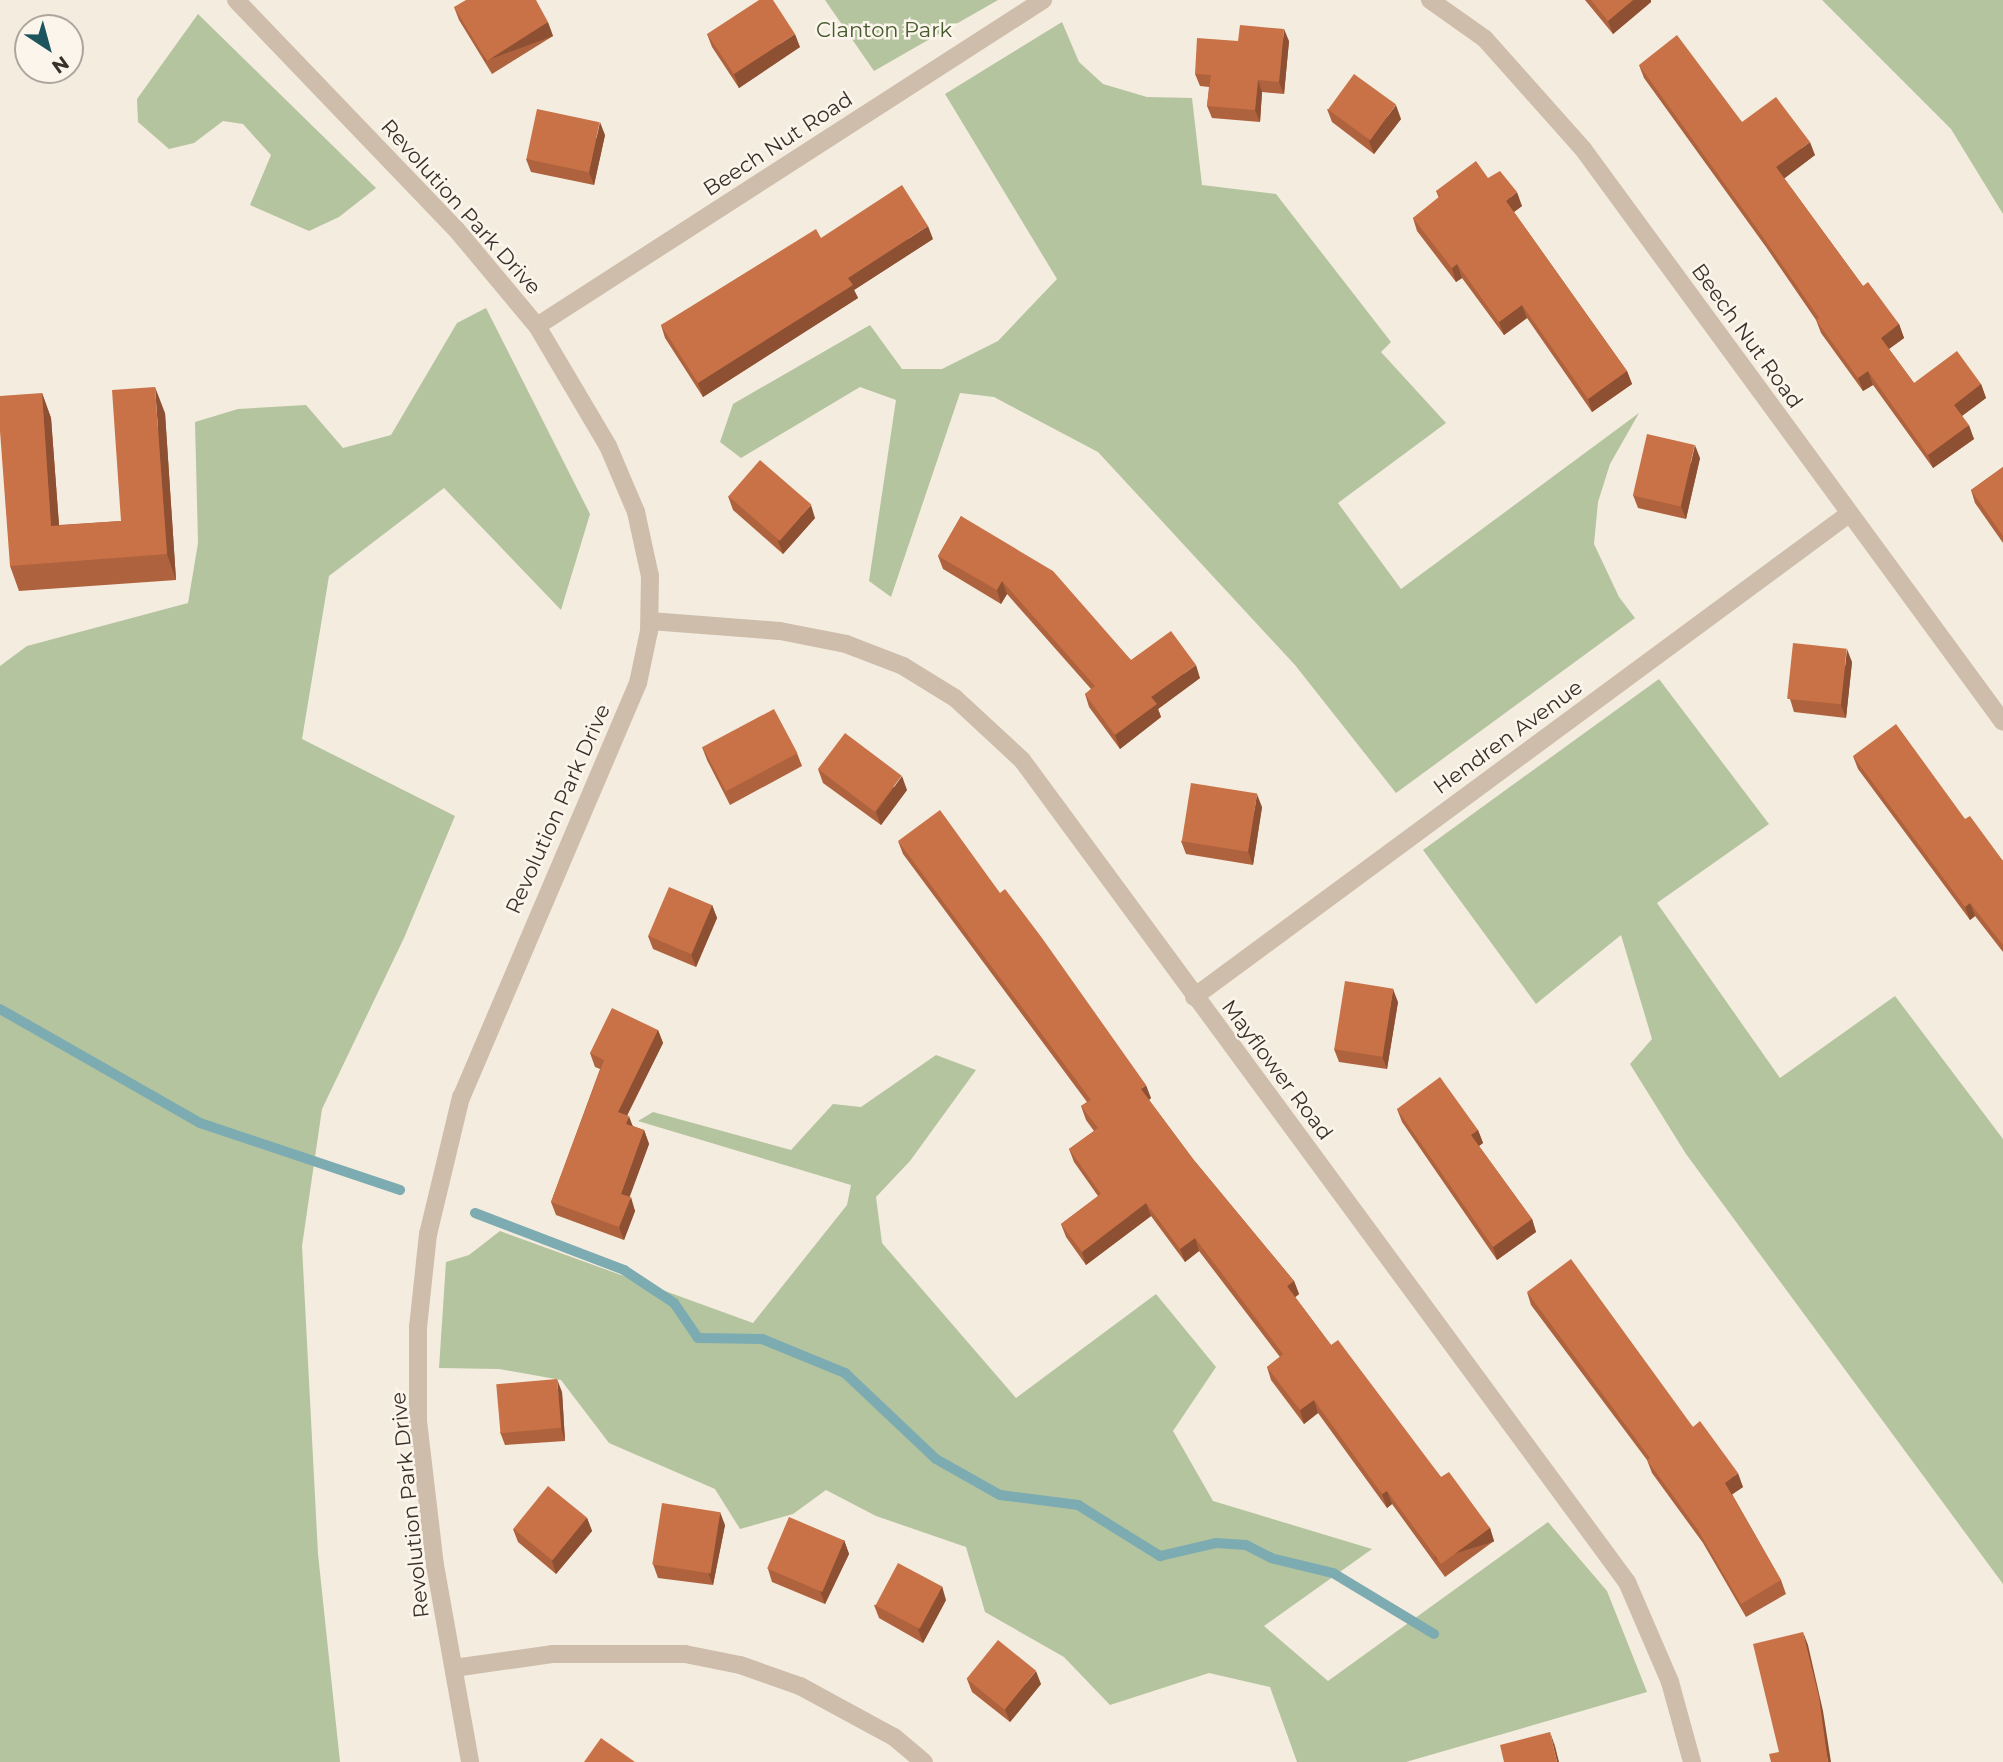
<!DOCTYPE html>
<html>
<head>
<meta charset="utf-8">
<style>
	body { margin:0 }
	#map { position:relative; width:2003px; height:1762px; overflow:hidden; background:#f4ecdf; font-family:Montserrat,sans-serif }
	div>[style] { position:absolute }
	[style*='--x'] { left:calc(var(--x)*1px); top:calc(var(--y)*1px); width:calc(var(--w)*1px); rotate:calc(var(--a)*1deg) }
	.green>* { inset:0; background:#b4c49e }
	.stream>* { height:10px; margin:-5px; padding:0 5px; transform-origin:5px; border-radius:5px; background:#7dabb2 }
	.minor>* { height:18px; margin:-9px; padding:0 9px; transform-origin:9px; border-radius:9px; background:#cdbdaa }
	.tertiary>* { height:18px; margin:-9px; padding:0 9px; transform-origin:9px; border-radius:9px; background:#cdbdaa }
	.wall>* { inset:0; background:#ae623d }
	.shaded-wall>* { inset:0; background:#8d5032; transform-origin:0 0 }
	.building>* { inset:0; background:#ca7247; transform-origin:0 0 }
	span { translate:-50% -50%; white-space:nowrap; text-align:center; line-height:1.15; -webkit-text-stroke:5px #fbf5ec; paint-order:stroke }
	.park-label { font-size:21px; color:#455a2d }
	.street-label { font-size:21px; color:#3a302a }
	.north { position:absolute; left:14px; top:14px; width:70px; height:70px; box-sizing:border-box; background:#fbf5ec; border:2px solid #aea69e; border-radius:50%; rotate:144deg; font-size:19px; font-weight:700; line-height:28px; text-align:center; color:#3a302a }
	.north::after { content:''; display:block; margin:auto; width:24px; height:32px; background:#1d545e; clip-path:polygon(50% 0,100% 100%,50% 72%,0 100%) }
</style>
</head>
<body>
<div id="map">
	<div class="green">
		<i style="clip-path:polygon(825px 0,998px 0,874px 71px)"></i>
		<i style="clip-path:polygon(1822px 0,2003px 0,2003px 214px,1951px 129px)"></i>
		<i style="clip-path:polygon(198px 14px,376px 188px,339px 217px,309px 231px,250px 205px,271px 155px,243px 124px,223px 121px,194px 143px,169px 149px,138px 122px,137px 99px)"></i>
		<i style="clip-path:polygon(1062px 22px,1079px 62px,1103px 84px,1147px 97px,1192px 98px,1202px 185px,1276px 194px,1391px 342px,1381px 352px,1446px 423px,1338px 503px,1401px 589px,1639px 413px,1610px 464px,1598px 502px,1594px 544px,1619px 597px,1635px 618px,1396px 793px,1295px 665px,1098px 452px,994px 397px,960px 393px,891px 597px,869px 581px,896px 400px,860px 387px,741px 458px,720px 442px,733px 404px,870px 325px,902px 369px,942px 369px,998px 341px,1057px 279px,945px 94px)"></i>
		<i style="clip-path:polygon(486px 308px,590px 514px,561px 610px,444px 488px,329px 576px,302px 739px,455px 816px,404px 938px,322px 1109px,302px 1246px,318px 1554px,340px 1762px,0 1762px,0 666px,27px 646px,188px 603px,198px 543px,195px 422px,238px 409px,306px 405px,343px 448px,391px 435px,457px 323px)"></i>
		<i style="clip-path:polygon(1659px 679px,1769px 824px,1657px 903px,1780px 1078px,1895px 996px,2003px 1139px,2003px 1584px,1686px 1154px,1630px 1064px,1652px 1039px,1621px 935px,1536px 1004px,1423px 850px)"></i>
		<i style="clip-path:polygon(936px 1055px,976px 1070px,910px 1161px,876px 1197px,882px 1243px,1016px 1398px,1156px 1294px,1216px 1367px,1173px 1431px,1213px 1501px,1372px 1549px,1264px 1626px,1328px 1681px,1548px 1522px,1607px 1591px,1647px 1692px,1406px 1762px,1297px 1762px,1270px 1687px,1209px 1673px,1110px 1705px,1064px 1657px,985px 1612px,966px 1547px,876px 1516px,826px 1490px,793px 1514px,740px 1529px,715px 1489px,609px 1443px,561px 1380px,499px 1369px,439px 1368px,446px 1262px,469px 1255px,500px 1231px,753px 1323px,847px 1205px,851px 1185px,638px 1121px,653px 1112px,791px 1150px,833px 1104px,861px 1107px)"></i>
	</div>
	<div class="stream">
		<i style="--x:0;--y:1009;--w:230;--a:29.7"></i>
		<i style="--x:200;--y:1123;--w:211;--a:18.5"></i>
		<i style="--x:475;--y:1213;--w:160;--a:20.9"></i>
		<i style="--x:624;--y:1270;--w:60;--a:33.4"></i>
		<i style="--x:674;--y:1303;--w:42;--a:55.6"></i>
		<i style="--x:698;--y:1338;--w:64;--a:0.9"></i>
		<i style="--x:762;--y:1339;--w:90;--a:22.3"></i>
		<i style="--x:845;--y:1373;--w:125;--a:43.4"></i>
		<i style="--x:936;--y:1459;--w:73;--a:29.4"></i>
		<i style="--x:1000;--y:1495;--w:79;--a:7.3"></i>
		<i style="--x:1078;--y:1505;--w:97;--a:31.9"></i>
		<i style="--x:1160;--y:1556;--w:57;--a:-13.1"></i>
		<i style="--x:1216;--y:1543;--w:30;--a:4"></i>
		<i style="--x:1246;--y:1545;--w:28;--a:27"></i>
		<i style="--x:1271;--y:1558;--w:64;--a:13.6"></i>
		<i style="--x:1333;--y:1573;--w:118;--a:31.1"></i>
	</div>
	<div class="minor">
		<i style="--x:1430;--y:0;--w:67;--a:35.3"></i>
		<i style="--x:1485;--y:39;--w:147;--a:48.3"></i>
		<i style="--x:1583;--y:149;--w:710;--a:53.76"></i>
		<i style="--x:537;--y:326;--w:602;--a:-32.79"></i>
		<i style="--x:650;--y:621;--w:130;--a:4.4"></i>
		<i style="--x:780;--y:631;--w:67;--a:11.1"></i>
		<i style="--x:846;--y:644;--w:61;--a:21.1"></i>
		<i style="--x:903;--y:666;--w:61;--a:31.6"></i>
		<i style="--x:955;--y:698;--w:91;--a:42.8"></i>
		<i style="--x:1022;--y:760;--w:1021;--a:53.65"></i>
		<i style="--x:1627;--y:1582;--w:109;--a:66.7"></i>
		<i style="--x:1670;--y:1682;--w:83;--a:74.6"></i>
		<i style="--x:1194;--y:997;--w:814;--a:-36.41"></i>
		<i style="--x:454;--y:1668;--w:99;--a:-8.1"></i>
		<i style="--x:552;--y:1654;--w:133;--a:0"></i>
		<i style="--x:685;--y:1654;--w:56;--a:11.3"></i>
		<i style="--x:740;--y:1665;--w:64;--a:19.3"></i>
		<i style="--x:800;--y:1686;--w:107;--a:28.5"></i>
		<i style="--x:894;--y:1737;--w:39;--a:40"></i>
	</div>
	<div class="tertiary">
		<i style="--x:236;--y:0;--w:316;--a:46.2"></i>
		<i style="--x:455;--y:228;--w:128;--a:50.1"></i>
		<i style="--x:537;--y:326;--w:139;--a:59.4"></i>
		<i style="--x:608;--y:446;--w:72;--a:67"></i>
		<i style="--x:636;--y:512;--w:66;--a:77.7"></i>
		<i style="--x:650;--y:576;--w:55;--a:91"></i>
		<i style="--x:649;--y:631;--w:53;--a:101.9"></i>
		<i style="--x:638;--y:683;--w:450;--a:113.1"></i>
		<i style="--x:461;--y:1097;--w:141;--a:103.5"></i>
		<i style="--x:428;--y:1234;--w:94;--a:96.1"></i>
		<i style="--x:418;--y:1327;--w:94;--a:90"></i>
		<i style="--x:418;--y:1421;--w:145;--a:83.3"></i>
		<i style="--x:435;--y:1565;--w:200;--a:79.9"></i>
	</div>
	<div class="wall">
		<i style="clip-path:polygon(1585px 0,1651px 0,1651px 2px,1613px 34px)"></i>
		<i style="clip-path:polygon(454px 7px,553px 36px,492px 74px,459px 20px)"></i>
		<i style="clip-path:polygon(707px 34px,800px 47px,739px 88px,712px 47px)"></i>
		<i style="clip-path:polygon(1238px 41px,1289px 41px,1284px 94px,1262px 92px,1260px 122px,1212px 118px,1207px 106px,1209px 87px,1200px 86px,1195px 74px)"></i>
		<i style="clip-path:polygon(1639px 65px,1742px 122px,1815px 155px,1784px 178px,1863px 286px,1899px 324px,1904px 338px,1889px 349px,1914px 383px,1981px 384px,1986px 398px,1962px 416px,1974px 439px,1933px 468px,1873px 385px,1863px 391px,1821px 333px,1816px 320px,1766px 247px,1644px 78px)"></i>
		<i style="clip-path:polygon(1327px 109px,1401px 119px,1374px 154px,1332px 122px)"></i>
		<i style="clip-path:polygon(605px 135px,594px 185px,531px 172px,526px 159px)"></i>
		<i style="clip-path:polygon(1488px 178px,1522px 206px,1514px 212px,1627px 371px,1632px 384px,1592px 412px,1527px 318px,1504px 335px,1462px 278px,1456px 282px,1417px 231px,1413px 218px,1439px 198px,1436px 191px)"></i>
		<i style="clip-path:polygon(821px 238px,933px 239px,854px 290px,858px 298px,703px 397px,665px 338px,661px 325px)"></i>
		<i style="clip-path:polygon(42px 393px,51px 418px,59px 525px,121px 521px,165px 413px,176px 580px,19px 591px,10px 566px)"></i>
		<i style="clip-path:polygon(1700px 458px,1686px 519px,1638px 508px,1633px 495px)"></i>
		<i style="clip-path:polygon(2003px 467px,2003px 543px,1975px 503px,1971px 490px)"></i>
		<i style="clip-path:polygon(728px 496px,815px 518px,783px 554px,733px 510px)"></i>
		<i style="clip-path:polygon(961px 516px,1131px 660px,1200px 678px,1158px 709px,1161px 717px,1120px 749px,1089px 707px,1085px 694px,1091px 689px,1007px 594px,1001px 604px,943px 569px,938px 556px)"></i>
		<i style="clip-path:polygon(1852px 662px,1846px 718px,1794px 712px,1790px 699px)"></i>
		<i style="clip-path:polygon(702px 747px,797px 753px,802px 766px,730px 805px,707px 760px)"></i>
		<i style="clip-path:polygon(1853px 756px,1965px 819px,2003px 861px,2003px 952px,1975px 916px,1970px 920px,1858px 769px)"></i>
		<i style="clip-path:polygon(818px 769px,907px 790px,881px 825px,823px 783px)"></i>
		<i style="clip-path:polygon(1262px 807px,1253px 865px,1186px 854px,1181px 841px)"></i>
		<i style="clip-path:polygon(898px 841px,1151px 1098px,1149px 1100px,1193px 1159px,1294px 1281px,1299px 1294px,1295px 1297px,1331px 1345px,1441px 1477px,1490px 1528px,1494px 1541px,1445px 1577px,1392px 1504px,1387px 1508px,1318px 1413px,1304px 1424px,1271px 1380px,1267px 1367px,1280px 1357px,1199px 1251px,1185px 1262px,1151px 1216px,1086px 1265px,1066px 1237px,1061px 1224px,1098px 1196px,1074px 1162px,1069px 1149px,1094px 1131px,1086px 1120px,1081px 1106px,1087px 1102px,903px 854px)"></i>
		<i style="clip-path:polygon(712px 905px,717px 918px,696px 967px,653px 949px,648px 936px)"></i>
		<i style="clip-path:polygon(1398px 1002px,1387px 1069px,1339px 1062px,1334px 1049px)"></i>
		<i style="clip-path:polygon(658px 1030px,663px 1043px,627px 1116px,633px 1126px,644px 1130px,649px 1144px,629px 1197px,635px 1211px,624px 1240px,556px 1215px,551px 1202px,600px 1069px,595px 1067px,590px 1053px)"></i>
		<i style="clip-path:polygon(1397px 1109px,1478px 1130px,1483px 1143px,1479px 1146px,1532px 1219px,1536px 1232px,1497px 1260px,1402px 1122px)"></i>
		<i style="clip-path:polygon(1527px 1292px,1693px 1427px,1743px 1487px,1732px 1494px,1781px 1580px,1786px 1594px,1746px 1617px,1703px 1543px,1652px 1473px,1647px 1460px,1531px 1305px)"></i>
		<i style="clip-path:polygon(562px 1392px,565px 1441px,505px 1445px,500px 1432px)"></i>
		<i style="clip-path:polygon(587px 1518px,592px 1531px,556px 1574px,518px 1542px,513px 1529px)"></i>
		<i style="clip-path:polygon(725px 1525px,713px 1585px,658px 1578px,653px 1564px)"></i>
		<i style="clip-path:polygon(844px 1540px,849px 1554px,825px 1604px,772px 1582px,768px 1569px)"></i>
		<i style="clip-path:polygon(946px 1600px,923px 1643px,879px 1618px,874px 1605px)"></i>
		<i style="clip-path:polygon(967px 1679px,1041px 1684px,1010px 1722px,972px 1692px)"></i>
	</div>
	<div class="shaded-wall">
		<i style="clip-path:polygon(1633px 0,1651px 0,1651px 2px,1613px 34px,1608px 21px)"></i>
		<i style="left:548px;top:22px;width:15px;height:72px;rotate:70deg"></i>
		<i style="clip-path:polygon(1284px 29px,1289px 41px,1284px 94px,1279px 82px)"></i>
		<i style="clip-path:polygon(795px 34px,800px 47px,739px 88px,734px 74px)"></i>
		<i style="clip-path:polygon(1258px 80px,1262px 92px,1260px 122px,1255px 110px)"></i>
		<i style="clip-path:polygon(1396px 105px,1401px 119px,1374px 154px,1369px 141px)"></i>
		<i style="clip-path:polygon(600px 122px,605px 135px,594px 185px,589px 172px)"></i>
		<i style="clip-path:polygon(1810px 142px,1815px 155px,1781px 181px,1776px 167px)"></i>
		<i style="clip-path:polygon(1517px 192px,1522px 206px,1511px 214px,1506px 201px)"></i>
		<i style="clip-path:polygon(928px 226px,933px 239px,854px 290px,858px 298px,703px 397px,698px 383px,848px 278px)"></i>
		<i style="clip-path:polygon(1457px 264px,1462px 278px,1456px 282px,1452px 268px)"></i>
		<i style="clip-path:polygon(1522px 305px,1527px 318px,1504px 335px,1499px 322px)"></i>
		<i style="clip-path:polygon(1899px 324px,1904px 338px,1886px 351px,1881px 338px)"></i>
		<i style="clip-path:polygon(1627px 371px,1632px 384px,1592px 412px,1588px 399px)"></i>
		<i style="clip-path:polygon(1868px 371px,1873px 385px,1863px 391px,1858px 378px)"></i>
		<i style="clip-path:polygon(1981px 384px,1986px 398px,1959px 418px,1954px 405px)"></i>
		<i style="clip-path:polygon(155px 387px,165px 413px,176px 580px,167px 554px)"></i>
		<i style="clip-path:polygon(42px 393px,51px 418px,61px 552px,51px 526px)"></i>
		<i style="clip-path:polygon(1969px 425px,1974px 439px,1933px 468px,1928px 455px)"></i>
		<i style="clip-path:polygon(1695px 445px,1700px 458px,1686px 519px,1681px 506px)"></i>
		<i style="clip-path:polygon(811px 505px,815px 518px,783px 554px,778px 541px)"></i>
		<i style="clip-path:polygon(1002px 581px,1007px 594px,1001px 604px,997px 590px)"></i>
		<i style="clip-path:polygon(1847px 649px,1852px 662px,1846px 718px,1841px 705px)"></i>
		<i style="clip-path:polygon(1196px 665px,1200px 678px,1158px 709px,1161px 717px,1120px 749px,1115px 735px,1151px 697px)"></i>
		<i style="clip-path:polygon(902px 776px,907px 790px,881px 825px,876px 812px)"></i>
		<i style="clip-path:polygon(1257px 794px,1262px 807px,1253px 865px,1248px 851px)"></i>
		<i style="clip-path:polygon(1970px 903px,1975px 916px,1970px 920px,1965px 907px)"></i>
		<i style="clip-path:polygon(712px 905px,717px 918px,696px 967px,691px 954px)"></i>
		<i style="clip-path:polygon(1393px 989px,1398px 1002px,1387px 1069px,1382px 1056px)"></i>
		<i style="clip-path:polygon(658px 1030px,663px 1043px,622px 1125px,618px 1112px)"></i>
		<i style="clip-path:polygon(1146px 1085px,1151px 1098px,1146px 1102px,1141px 1089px)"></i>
		<i style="clip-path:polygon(629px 1116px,634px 1130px,626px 1124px)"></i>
		<i style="clip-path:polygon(644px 1130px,649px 1144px,626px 1207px,621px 1194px)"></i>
		<i style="clip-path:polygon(1478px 1130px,1483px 1143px,1476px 1148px,1471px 1135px)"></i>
		<i style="clip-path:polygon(631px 1197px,635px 1211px,624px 1240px,619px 1227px)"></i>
		<i style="clip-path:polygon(1146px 1203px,1151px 1216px,1086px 1265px,1082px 1252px)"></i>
		<i style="clip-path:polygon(1532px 1219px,1536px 1232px,1497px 1260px,1493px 1247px)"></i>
		<i style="clip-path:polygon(1195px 1238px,1199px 1251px,1185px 1262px,1180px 1249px)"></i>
		<i style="clip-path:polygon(1294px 1281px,1299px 1294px,1292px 1300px,1287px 1286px)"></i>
		<i style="clip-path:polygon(557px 1379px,562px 1392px,565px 1441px,561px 1428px)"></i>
		<i style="clip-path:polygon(1314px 1400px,1318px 1413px,1304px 1424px,1300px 1410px)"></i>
		<i style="clip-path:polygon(1738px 1473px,1743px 1487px,1730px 1496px,1725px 1483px)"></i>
		<i style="clip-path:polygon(1387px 1491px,1392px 1504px,1387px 1508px,1382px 1494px)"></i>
		<i style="clip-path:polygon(720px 1512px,725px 1525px,713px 1585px,708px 1572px)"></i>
		<i style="clip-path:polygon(587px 1518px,592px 1531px,556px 1574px,552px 1561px)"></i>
		<i style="left:1490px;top:1528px;width:14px;height:61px;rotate:73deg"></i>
		<i style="clip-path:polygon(844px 1540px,849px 1554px,825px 1604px,820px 1591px)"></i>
		<i style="clip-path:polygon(942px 1586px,946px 1600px,923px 1643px,918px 1629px)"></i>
		<i style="clip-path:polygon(1803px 1632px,1808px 1645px,1823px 1711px,1831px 1762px,1828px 1762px)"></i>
		<i style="clip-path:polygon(1036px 1671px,1041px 1684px,1010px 1722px,1005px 1709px)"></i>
		<i style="clip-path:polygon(1550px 1732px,1555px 1746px,1559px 1762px,1557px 1762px)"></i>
	</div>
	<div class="building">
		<i style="clip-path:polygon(466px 0,536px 0,548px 22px,487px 61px,454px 7px)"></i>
		<i style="clip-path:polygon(759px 0,773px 0,795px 34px,734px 74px,707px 34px)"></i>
		<i style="clip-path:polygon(1591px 0,1633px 0,1608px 21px)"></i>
		<i style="clip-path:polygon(1240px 25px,1284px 29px,1279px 82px,1258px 80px,1255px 110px,1207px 106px,1211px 75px,1195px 74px,1197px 38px,1238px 41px)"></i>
		<i style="clip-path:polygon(1677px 35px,1742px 122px,1776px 97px,1810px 142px,1776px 167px,1863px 286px,1868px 282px,1899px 324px,1881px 338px,1914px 383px,1957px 351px,1981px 384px,1954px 405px,1969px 425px,1928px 455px,1868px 371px,1858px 378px,1816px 320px,1819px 318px,1761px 234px,1639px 65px)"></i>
		<i style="left:1354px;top:74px;width:52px;height:44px;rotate:36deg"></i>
		<i style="left:537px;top:109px;width:64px;height:51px;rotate:12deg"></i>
		<i style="clip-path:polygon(1476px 161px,1488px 178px,1500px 171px,1517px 192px,1506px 201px,1627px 371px,1588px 399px,1522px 305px,1499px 322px,1457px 264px,1452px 268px,1413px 218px,1440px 196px,1436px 191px)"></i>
		<i style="clip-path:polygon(902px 185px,928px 226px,848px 278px,853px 285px,698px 383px,661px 325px,816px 229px,821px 238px)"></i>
		<i style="clip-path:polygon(155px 387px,167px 554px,10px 566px,0 431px,0 396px,42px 393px,51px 526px,121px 521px,112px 390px)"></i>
		<i style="left:1647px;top:434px;width:49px;height:63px;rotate:13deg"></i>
		<i style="left:760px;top:460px;width:68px;height:48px;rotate:41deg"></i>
		<i style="clip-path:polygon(2003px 467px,2003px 536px,1971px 490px)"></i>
		<i style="clip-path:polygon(961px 516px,1053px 571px,1131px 660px,1171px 631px,1196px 665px,1151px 697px,1157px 704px,1115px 735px,1085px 694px,1095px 686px,1002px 581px,997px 590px,938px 556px)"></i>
		<i style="left:1793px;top:643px;width:54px;height:56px;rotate:6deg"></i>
		<i style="left:774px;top:709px;width:50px;height:81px;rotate:62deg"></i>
		<i style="clip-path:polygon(1896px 724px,1965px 819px,1970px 816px,2003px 861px,2003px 945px,1970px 903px,1965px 907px,1853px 756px)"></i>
		<i style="left:845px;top:733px;width:71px;height:45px;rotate:37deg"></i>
		<i style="left:1191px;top:783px;width:67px;height:59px;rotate:9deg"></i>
		<i style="clip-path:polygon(940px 810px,1000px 893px,1005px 889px,1042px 938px,1146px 1085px,1141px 1089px,1193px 1159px,1294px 1281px,1287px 1286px,1331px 1345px,1338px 1340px,1441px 1477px,1449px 1472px,1490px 1528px,1441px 1564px,1387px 1491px,1382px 1494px,1314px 1400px,1300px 1410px,1267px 1367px,1283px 1354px,1195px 1238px,1180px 1249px,1146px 1203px,1082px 1252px,1061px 1224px,1101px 1194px,1069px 1149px,1098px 1128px,1081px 1106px,1091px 1100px,898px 841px)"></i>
		<i style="left:669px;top:887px;width:47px;height:53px;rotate:23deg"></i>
		<i style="left:1345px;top:981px;width:49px;height:69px;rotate:9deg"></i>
		<i style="clip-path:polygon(612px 1008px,658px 1030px,618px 1112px,629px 1116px,626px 1124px,644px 1130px,621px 1194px,631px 1197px,619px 1227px,551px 1202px,604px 1060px,590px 1053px)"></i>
		<i style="clip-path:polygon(1440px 1077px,1478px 1130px,1471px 1135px,1532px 1219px,1493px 1247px,1397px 1109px)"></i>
		<i style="clip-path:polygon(1571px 1259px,1693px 1427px,1700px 1421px,1738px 1473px,1725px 1483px,1781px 1580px,1741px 1604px,1698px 1530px,1647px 1460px,1650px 1458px,1527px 1292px)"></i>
		<i style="left:557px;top:1379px;width:49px;height:61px;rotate:85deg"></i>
		<i style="left:548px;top:1486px;width:50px;height:55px;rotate:39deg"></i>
		<i style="left:662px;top:1503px;width:59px;height:62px;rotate:9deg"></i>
		<i style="left:789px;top:1517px;width:60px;height:56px;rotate:23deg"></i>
		<i style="left:898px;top:1563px;width:50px;height:48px;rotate:28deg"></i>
		<i style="clip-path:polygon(1803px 1632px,1819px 1697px,1828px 1762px,1771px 1762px,1769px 1754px,1779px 1752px,1753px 1644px)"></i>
		<i style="left:998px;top:1640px;width:49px;height:50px;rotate:39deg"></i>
		<i style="clip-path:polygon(1550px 1732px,1557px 1762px,1504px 1762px,1500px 1745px)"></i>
		<i style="clip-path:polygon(601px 1738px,635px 1762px,584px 1762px)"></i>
	</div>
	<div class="park-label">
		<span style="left:884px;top:30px">Clanton Park</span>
	</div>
	<div class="street-label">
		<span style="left:778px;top:144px;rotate:-33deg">Beech Nut Road</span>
		<span style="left:461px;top:207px;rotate:48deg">Revolution Park Drive</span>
		<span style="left:1747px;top:336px;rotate:54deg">Beech Nut Road</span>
		<span style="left:1508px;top:737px;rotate:-36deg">Hendren Avenue</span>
		<span style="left:558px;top:809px;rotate:-66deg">Revolution Park Drive</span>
		<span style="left:1277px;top:1070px;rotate:53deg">Mayflower Road</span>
		<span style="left:410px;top:1505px;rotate:-96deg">Revolution Park Drive</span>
	</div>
	<div class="north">N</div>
</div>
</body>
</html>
